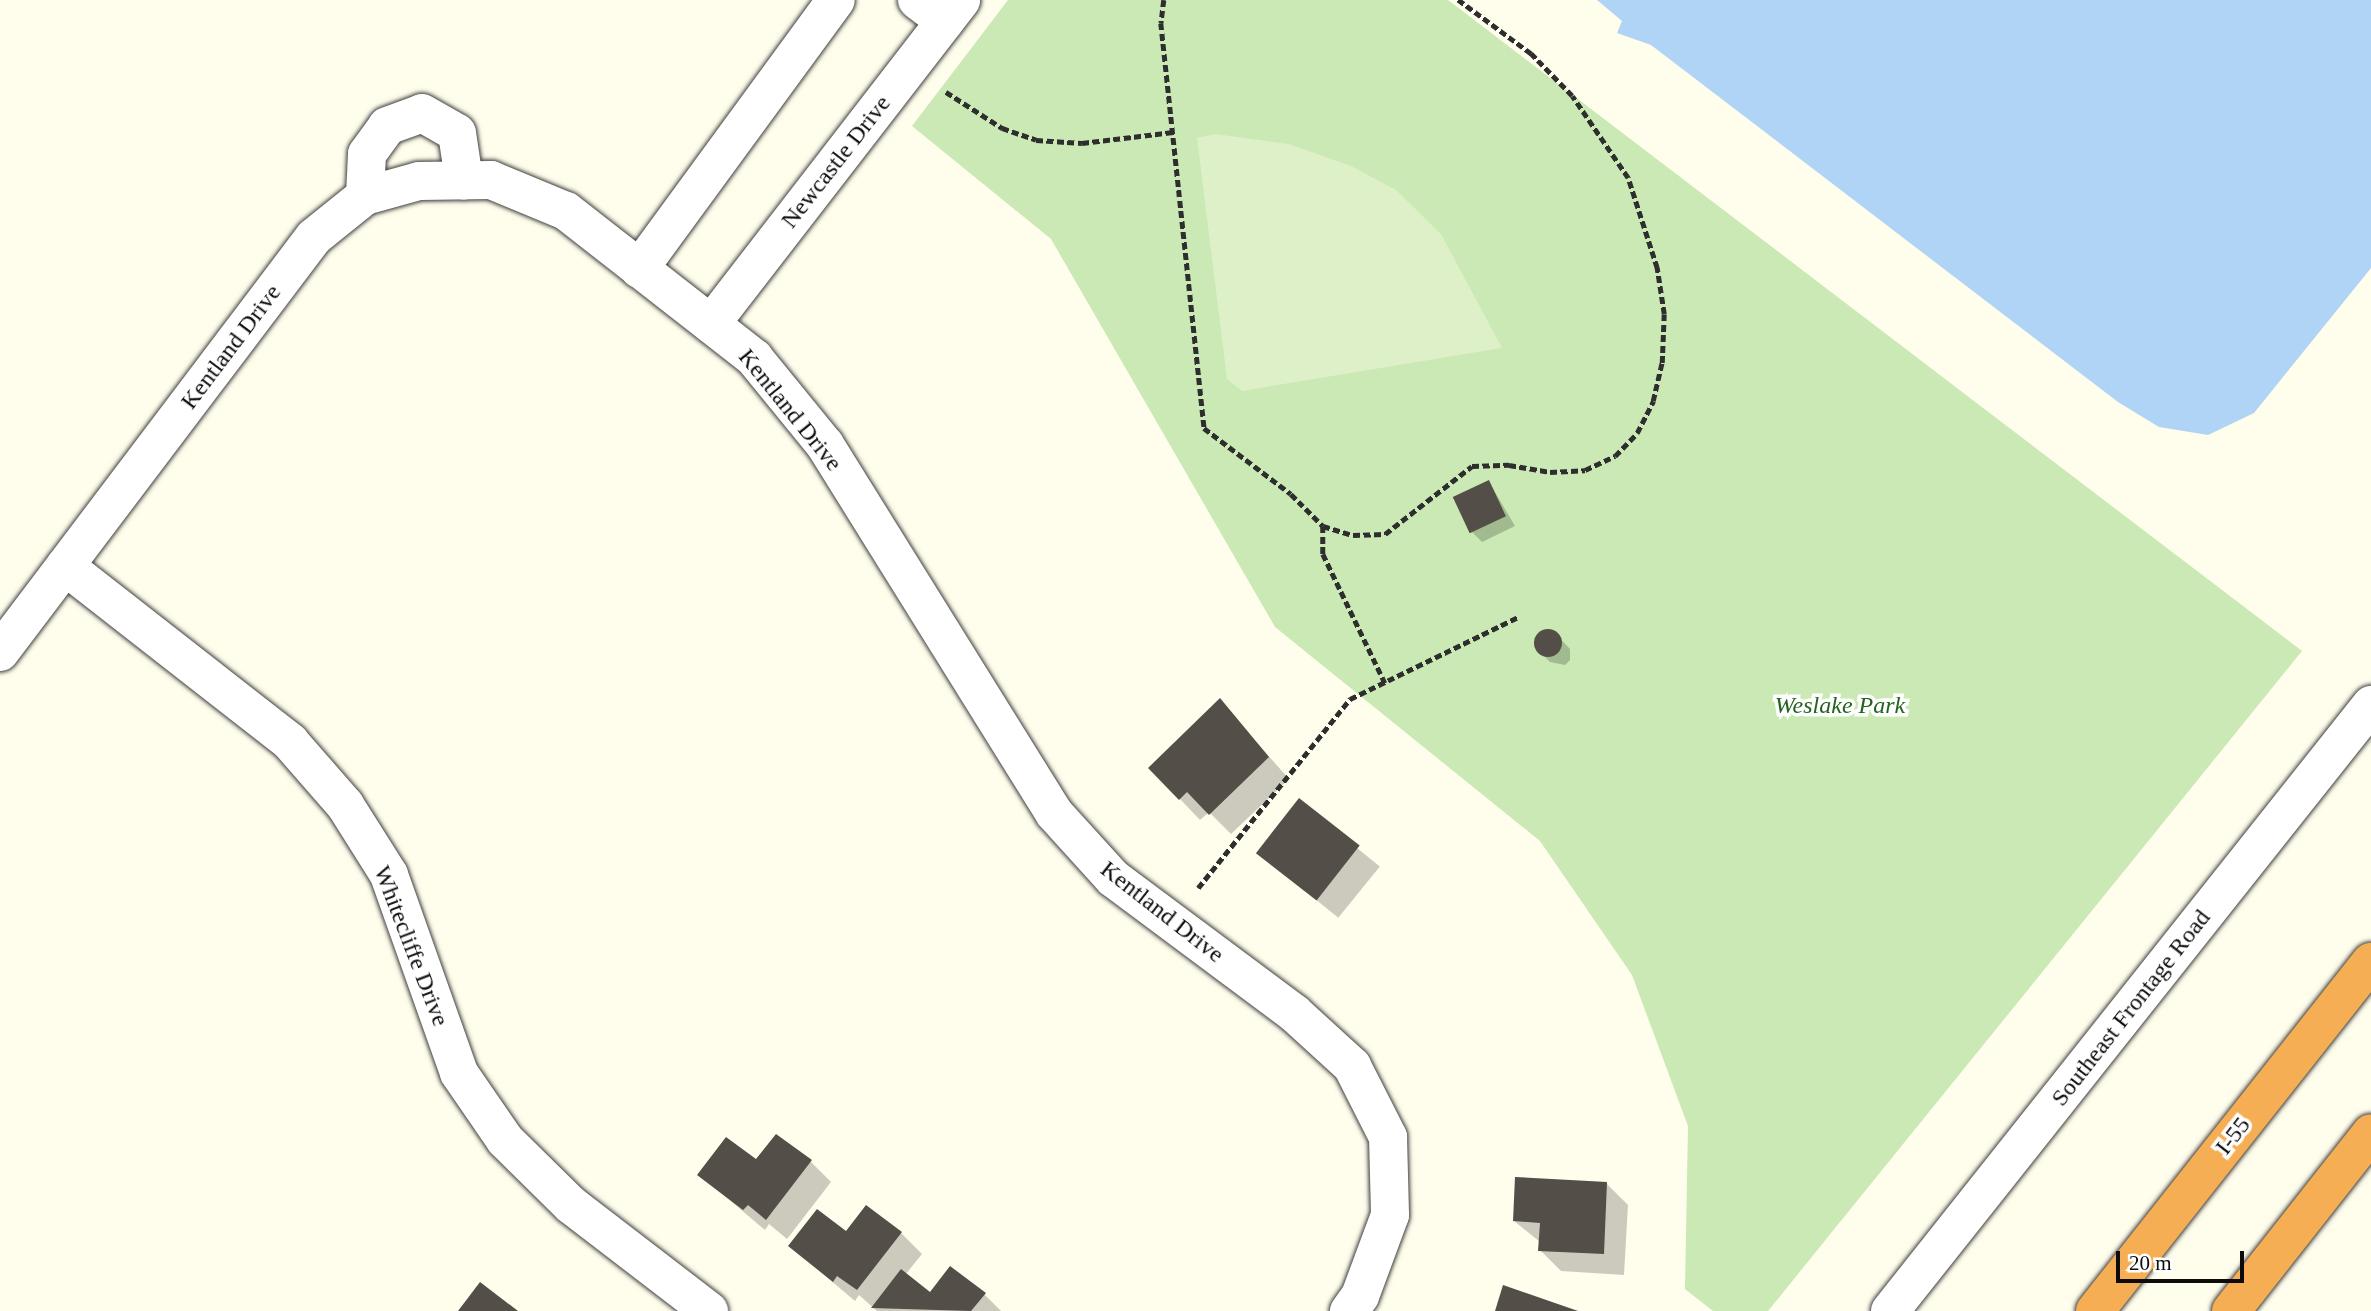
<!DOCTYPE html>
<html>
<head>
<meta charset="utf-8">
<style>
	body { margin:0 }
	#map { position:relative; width:2371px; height:1311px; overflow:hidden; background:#fffdeb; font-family:Georgia,serif }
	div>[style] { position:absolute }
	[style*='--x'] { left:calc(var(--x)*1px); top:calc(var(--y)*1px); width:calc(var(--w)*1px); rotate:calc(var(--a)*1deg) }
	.green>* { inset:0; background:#cae9b5 }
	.pitch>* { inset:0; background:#ddf0c7 }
	.water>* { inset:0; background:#b0d4f6 }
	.shadow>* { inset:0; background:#0003; transform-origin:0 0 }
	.building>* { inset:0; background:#544e48; transform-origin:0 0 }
	.round { border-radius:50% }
	.path>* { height:4.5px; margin-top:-2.25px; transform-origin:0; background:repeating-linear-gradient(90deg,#2e2e2e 0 7px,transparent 0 10.5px) }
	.roads { filter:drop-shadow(0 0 2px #3f3f3f) drop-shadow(0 0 2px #3f3f3f) }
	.minor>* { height:38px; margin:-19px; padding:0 19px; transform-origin:19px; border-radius:19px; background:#fff }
	.tertiary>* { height:38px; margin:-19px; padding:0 19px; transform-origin:19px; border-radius:19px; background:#fff }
	.motorway>* { height:38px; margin:-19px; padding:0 19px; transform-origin:19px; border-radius:19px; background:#f5ae53 }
	span { translate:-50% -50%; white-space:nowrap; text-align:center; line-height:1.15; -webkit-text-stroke:7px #fff; paint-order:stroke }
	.street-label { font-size:24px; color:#0c0c0c }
	.park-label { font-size:24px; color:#24631d; font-style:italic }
	.scale { position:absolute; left:2116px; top:1251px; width:128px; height:32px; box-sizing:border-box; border:4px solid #0c0c0c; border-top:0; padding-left:9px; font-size:21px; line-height:24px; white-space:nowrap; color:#0c0c0c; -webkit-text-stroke:5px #fff; paint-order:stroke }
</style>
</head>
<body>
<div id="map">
	<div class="green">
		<i style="clip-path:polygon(1008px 0,1448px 0,2302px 651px,1768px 1311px,1713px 1311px,1685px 1289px,1688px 1126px,1632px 975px,1540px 841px,1275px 627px,1051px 239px,912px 126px)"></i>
	</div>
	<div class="pitch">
		<i style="clip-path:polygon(1215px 134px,1289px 144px,1351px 166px,1396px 190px,1441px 234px,1502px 348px,1242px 391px,1227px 379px,1197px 138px)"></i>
	</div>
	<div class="water">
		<i style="clip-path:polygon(1597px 0,2371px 0,2371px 268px,2254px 413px,2208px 435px,2159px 427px,2118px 402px,1651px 45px,1617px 33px,1622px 21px)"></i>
	</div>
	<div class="shadow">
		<i style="clip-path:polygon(1489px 482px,1515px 526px,1482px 542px,1472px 532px)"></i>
		<i style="clip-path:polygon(1554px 632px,1570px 649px,1570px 660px,1565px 665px,1550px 662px,1539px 651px,1536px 643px,1543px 633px)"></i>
		<i style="clip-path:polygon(1220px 701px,1289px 779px,1231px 834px,1209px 812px,1200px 820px,1180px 799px)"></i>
		<i style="left:1299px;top:801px;width:104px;height:66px;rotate:39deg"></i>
		<i style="clip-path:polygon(811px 1162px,831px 1182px,787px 1239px,769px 1224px,765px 1230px,700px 1175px)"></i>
		<i style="clip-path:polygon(1607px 1184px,1628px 1205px,1624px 1275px,1561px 1271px,1540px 1250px,1540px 1242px,1514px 1221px)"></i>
		<i style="clip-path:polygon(847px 1233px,901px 1233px,922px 1254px,905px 1275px,930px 1294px,984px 1294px,1001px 1311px,877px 1311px,859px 1295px,855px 1301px,790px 1246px)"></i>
	</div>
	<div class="building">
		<i style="left:1489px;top:480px;width:40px;height:40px;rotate:65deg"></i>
		<i class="round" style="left:1534px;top:629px;width:28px;height:28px"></i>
		<i style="clip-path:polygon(1220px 698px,1269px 757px,1209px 815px,1187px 792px,1179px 800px,1148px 768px)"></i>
		<i style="left:1299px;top:798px;width:77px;height:70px;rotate:38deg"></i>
		<i style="clip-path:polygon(776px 1134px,812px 1160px,766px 1220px,748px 1205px,743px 1210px,697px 1175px,726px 1137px,756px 1159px)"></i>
		<i style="clip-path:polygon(1515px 1177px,1607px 1182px,1604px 1254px,1538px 1251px,1540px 1223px,1513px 1221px)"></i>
		<i style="clip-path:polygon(866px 1205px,902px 1232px,857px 1290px,837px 1276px,833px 1282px,788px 1246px,817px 1209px,846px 1231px)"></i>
		<i style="clip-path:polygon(950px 1266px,986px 1293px,971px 1311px,871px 1308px,901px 1269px,930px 1292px)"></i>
		<i style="clip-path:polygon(480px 1282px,518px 1311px,458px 1311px)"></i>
		<i style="clip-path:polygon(1503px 1285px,1578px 1311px,1495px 1311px)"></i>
	</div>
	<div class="path">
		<i style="--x:1164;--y:0;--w:23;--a:97"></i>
		<i style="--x:1161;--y:23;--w:407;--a:83.9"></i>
		<i style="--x:1204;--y:428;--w:109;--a:37.2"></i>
		<i style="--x:1291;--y:494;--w:45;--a:45"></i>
		<i style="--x:1323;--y:526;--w:31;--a:17"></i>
		<i style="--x:1353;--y:535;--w:32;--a:-2"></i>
		<i style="--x:1385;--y:534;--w:110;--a:-38"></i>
		<i style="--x:1472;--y:466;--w:37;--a:-2"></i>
		<i style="--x:1509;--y:465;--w:42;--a:9.7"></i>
		<i style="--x:1550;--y:472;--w:35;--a:-3"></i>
		<i style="--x:1585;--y:470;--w:33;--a:-25"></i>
		<i style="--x:1615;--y:456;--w:32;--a:-46"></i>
		<i style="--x:1637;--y:433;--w:36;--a:-63"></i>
		<i style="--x:1653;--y:401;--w:39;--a:-77"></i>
		<i style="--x:1662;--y:363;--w:49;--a:-87.7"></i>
		<i style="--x:1664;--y:314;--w:47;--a:-98.7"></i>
		<i style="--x:1657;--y:268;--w:95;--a:-107.9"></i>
		<i style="--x:1628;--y:178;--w:99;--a:-124.3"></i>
		<i style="--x:1572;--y:96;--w:59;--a:-134.3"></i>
		<i style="--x:1531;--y:54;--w:91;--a:-143.5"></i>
		<i style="--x:946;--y:92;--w:67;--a:32.7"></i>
		<i style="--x:1002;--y:128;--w:36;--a:19"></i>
		<i style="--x:1036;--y:140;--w:46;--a:3.7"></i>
		<i style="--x:1082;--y:143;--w:92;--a:-6.9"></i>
		<i style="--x:1323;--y:526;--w:28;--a:90"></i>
		<i style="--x:1323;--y:554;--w:143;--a:64.3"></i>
		<i style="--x:1198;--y:888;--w:243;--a:-51.2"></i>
		<i style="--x:1350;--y:699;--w:187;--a:-26"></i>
	</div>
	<div class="roads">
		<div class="minor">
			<i style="--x:917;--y:0;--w:35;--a:37"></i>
			<i style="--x:365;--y:196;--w:42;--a:-87.3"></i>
			<i style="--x:367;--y:154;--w:34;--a:-54"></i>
			<i style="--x:387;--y:126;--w:37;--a:-20"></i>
			<i style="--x:422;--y:113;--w:40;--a:29.7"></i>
			<i style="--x:457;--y:133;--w:48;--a:81.5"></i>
			<i style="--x:639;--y:269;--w:333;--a:-53.8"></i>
			<i style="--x:711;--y:324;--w:409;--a:-52.3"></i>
			<i style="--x:65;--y:566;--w:286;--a:38"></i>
			<i style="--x:290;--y:742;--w:84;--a:48.9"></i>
			<i style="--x:345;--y:805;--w:83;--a:57.8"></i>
			<i style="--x:389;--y:875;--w:210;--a:70.5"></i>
			<i style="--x:459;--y:1073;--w:81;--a:55.5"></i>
			<i style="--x:505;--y:1140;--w:93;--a:44.6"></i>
			<i style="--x:571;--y:1205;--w:174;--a:37.5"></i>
			<i style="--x:0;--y:652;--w:520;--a:-52.89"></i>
			<i style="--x:314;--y:237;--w:65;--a:-38.8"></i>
			<i style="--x:365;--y:196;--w:56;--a:-15.5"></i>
			<i style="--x:419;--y:181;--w:72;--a:-0.8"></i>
			<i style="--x:491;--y:180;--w:81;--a:22.5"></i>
			<i style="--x:566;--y:211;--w:239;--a:38"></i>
			<i style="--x:754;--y:358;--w:112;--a:50.8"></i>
			<i style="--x:825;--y:445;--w:433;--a:58.1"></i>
			<i style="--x:1054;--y:813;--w:88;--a:47.8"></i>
			<i style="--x:1113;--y:878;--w:226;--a:36.7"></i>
			<i style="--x:1294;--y:1013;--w:79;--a:42.4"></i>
			<i style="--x:1352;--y:1066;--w:80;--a:63.1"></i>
			<i style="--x:1388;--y:1137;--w:78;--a:88.5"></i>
			<i style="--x:1390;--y:1215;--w:86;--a:110.3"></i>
			<i style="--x:1360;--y:1296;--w:19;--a:126"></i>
		</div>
		<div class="tertiary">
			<i style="--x:1890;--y:1311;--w:774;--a:-51.56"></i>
		</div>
		<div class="motorway">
			<i style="--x:2095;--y:1311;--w:445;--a:-51.7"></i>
			<i style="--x:2231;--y:1311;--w:226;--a:-51.8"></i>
		</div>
	</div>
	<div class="street-label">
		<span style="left:836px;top:162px;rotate:-52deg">Newcastle Drive</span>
		<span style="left:231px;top:347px;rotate:-53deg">Kentland Drive</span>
		<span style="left:790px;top:410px;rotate:51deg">Kentland Drive</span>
		<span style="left:1162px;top:912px;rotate:38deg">Kentland Drive</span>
		<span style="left:411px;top:946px;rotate:69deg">Whitecliffe Drive</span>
		<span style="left:2131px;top:1008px;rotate:-52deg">Southeast Frontage Road</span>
		<span style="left:2233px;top:1136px;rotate:-52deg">I-55</span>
	</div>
	<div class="park-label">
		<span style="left:1840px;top:706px">Weslake Park</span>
	</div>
	<div class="scale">20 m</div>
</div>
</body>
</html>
